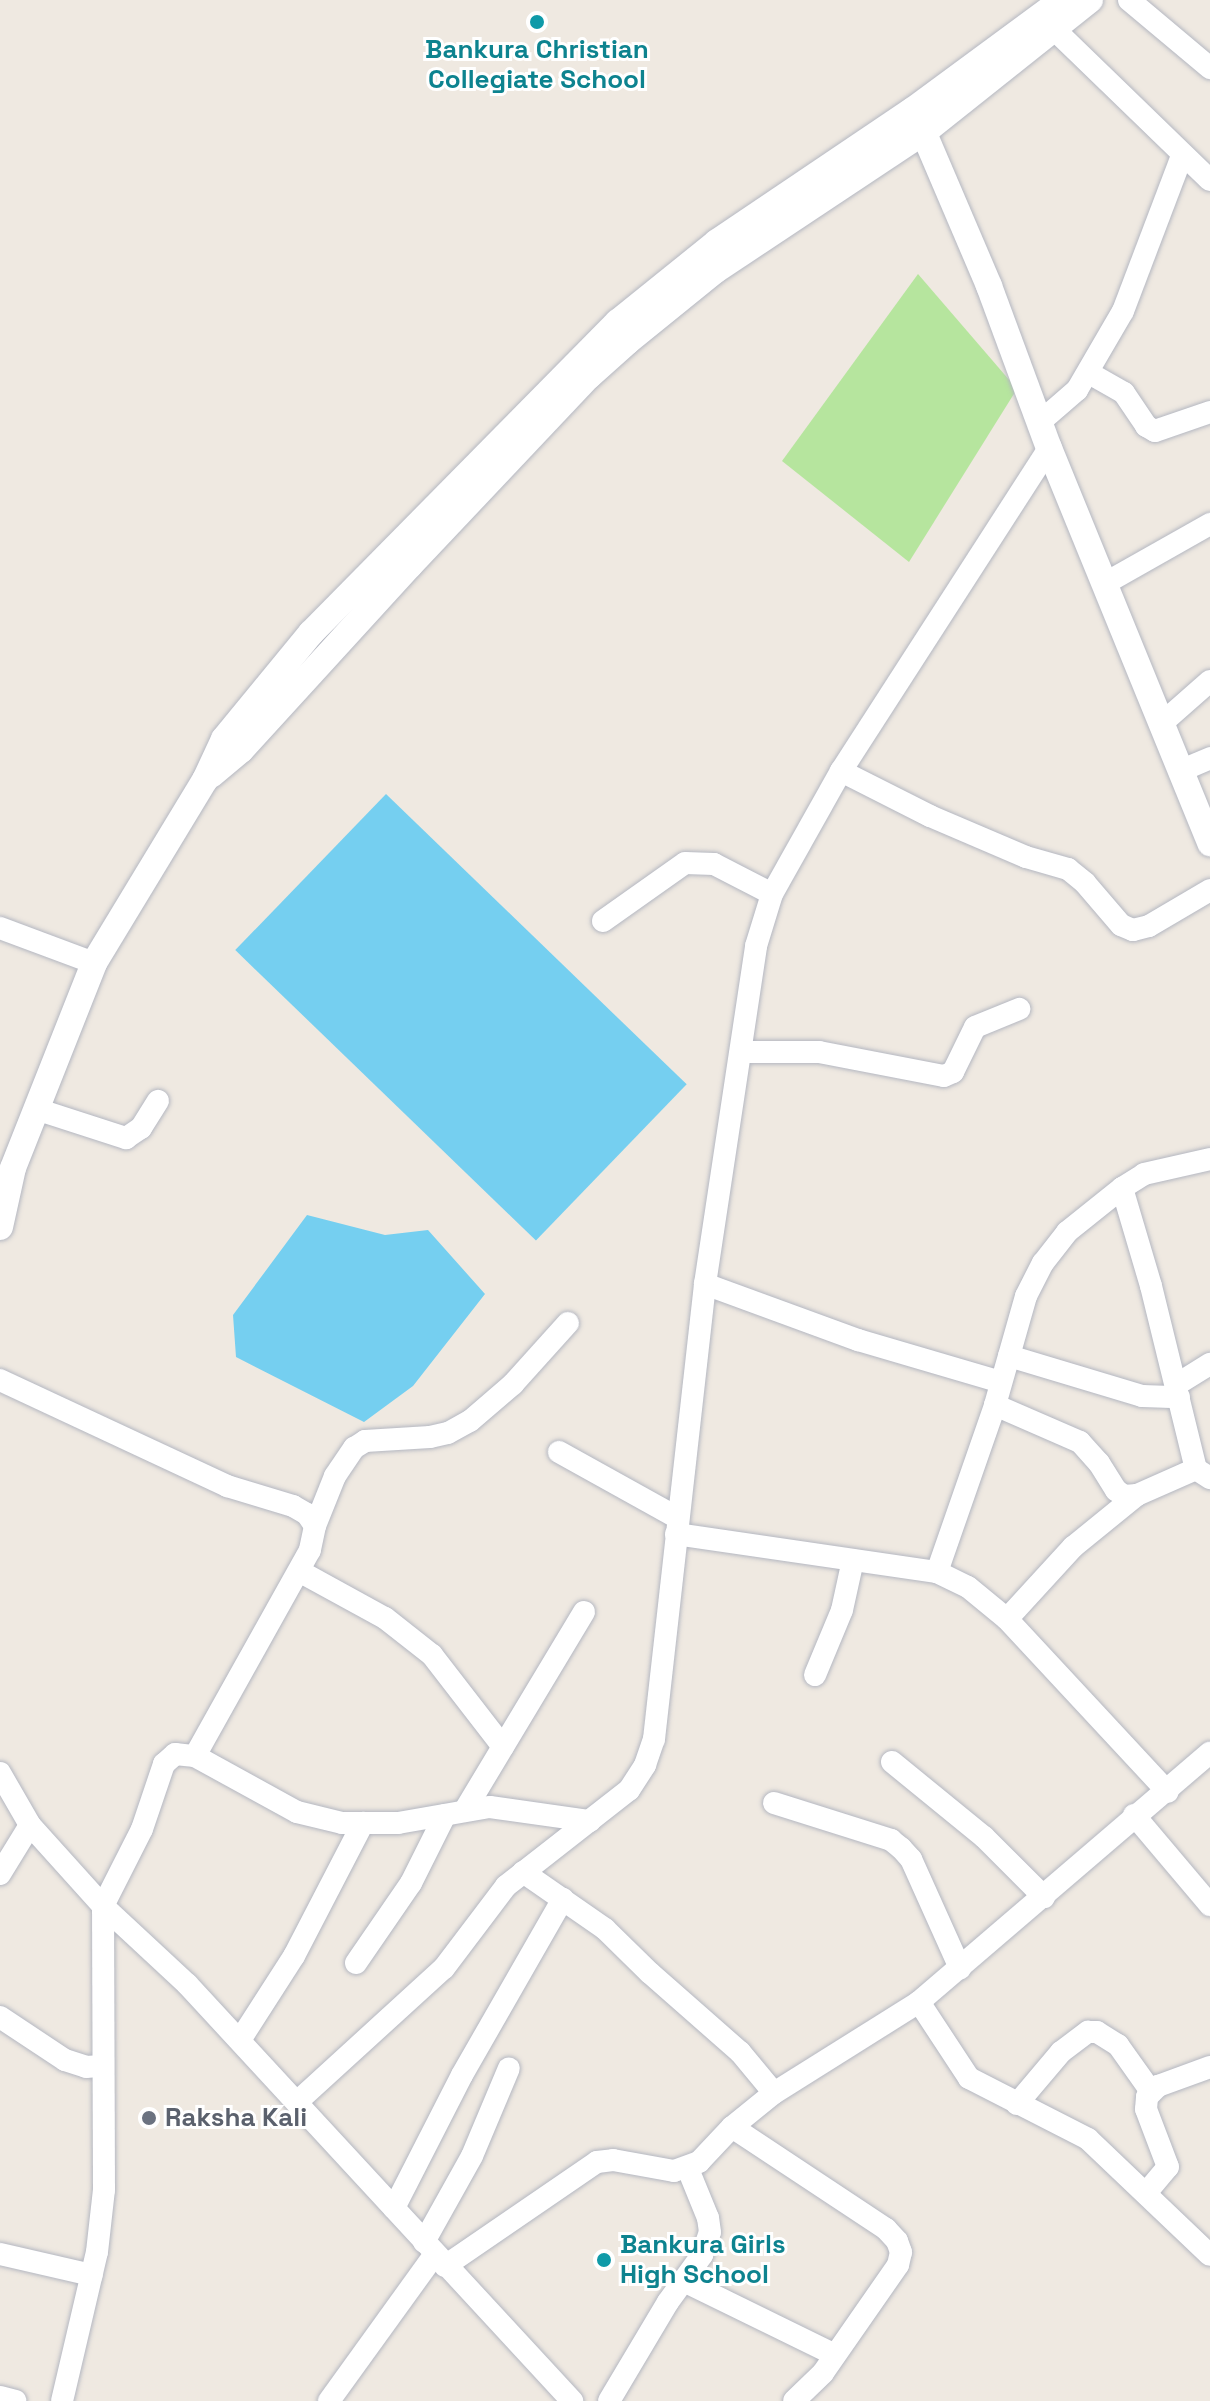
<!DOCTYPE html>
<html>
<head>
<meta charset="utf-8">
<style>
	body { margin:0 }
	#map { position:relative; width:1210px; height:2401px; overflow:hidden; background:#efe9e1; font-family:"Space Grotesk",sans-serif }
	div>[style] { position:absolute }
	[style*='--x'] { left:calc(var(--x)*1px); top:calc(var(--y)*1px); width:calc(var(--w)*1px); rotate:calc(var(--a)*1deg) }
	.green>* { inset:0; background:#b6e59e }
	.water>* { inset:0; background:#75cff0; transform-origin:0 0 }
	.roads { filter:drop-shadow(0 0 2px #b4b7c1) drop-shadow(0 0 2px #b4b7c1) }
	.minor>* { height:22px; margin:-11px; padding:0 11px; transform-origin:11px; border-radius:11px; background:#fff }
	.tertiary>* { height:26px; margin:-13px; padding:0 13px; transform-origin:13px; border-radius:13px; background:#fff }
	.dots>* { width:22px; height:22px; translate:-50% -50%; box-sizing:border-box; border:4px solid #fff; border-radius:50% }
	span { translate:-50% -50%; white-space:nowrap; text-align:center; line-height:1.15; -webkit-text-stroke:6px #fff; paint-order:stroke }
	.culture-label { font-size:26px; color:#0d838f; font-weight:700 }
	.left { translate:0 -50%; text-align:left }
	.worship-label { font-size:26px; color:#5b616d; font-weight:700 }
</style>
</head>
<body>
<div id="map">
	<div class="green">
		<i style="clip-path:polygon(918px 274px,1017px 389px,909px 562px,782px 461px)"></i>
	</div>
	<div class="water">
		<i style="left:386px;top:794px;width:418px;height:217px;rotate:44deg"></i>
		<i style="clip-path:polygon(307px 1215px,385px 1235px,428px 1230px,485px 1294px,413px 1386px,364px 1422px,236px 1357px,233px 1315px)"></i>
	</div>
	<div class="roads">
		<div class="minor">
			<i style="--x:1129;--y:0;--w:106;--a:40"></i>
			<i style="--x:1056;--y:31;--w:214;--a:44.1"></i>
			<i style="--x:1089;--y:373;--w:40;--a:29.7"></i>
			<i style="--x:1124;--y:393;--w:40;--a:56"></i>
			<i style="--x:1146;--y:426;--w:10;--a:29"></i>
			<i style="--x:1155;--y:431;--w:58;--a:-19.1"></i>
			<i style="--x:1040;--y:422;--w:49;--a:-40.9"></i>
			<i style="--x:1077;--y:390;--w:91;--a:-59.8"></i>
			<i style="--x:1123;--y:311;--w:166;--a:-69.2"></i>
			<i style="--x:1104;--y:584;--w:122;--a:-29.5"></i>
			<i style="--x:1161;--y:724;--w:65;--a:-41.3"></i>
			<i style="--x:841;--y:771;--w:100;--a:26.8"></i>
			<i style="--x:930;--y:816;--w:104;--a:23.1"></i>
			<i style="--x:1026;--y:857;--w:44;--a:15.9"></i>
			<i style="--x:1068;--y:869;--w:22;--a:39"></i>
			<i style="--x:1085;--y:883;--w:55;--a:49.4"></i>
			<i style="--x:1121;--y:925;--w:13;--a:23"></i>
			<i style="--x:1133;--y:930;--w:16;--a:-14"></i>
			<i style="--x:1149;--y:926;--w:71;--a:-30.5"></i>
			<i style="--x:1180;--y:771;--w:33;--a:-23"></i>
			<i style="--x:603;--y:921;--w:100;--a:-35.3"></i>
			<i style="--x:685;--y:863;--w:29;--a:2"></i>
			<i style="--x:714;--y:864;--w:65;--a:27.3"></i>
			<i style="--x:0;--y:928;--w:100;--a:20.4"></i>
			<i style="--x:742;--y:1052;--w:77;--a:0"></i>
			<i style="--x:819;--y:1052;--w:127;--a:10.9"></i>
			<i style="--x:944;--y:1076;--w:10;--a:-24"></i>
			<i style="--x:953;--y:1072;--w:50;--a:-63.9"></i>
			<i style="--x:975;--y:1027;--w:48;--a:-22.2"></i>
			<i style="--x:36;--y:1109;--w:95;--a:17.9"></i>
			<i style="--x:126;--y:1138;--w:18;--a:-34"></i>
			<i style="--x:141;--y:1128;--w:32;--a:-58"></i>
			<i style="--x:1122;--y:1188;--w:102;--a:73.5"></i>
			<i style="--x:1151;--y:1286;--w:188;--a:76.2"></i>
			<i style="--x:705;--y:1284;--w:163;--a:20.1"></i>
			<i style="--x:858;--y:1340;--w:149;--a:16.4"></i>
			<i style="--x:1009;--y:1356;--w:139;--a:16.7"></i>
			<i style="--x:1142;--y:1396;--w:37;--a:2"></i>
			<i style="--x:0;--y:1380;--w:251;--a:25"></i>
			<i style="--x:227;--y:1486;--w:69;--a:16.9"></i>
			<i style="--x:293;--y:1506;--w:16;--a:30"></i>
			<i style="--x:307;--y:1514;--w:14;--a:56"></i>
			<i style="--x:315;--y:1526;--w:25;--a:102"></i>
			<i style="--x:310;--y:1550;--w:236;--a:119.2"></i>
			<i style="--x:1176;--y:1385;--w:40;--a:-32"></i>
			<i style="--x:995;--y:1405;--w:93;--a:23.5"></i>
			<i style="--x:1080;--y:1442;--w:28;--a:48"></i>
			<i style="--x:1099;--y:1463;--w:32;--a:58"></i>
			<i style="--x:1116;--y:1490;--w:10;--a:37"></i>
			<i style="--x:1124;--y:1496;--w:13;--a:-4"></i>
			<i style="--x:1137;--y:1495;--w:64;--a:-23.8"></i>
			<i style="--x:1196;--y:1469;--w:17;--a:33"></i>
			<i style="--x:559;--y:1452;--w:136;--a:29"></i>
			<i style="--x:315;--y:1526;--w:54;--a:-68.2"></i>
			<i style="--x:335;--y:1476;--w:34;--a:-56"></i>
			<i style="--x:354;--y:1448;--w:13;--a:-32"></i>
			<i style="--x:365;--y:1441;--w:65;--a:-3.5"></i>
			<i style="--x:430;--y:1437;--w:18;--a:-13"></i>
			<i style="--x:448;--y:1433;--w:25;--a:-29"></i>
			<i style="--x:470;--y:1421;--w:57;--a:-40.7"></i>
			<i style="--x:513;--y:1384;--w:82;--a:-48"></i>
			<i style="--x:676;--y:1534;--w:264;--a:8.3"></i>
			<i style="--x:937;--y:1572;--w:34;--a:26"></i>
			<i style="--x:968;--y:1587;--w:50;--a:39.4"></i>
			<i style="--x:1007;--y:1619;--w:236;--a:47.1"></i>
			<i style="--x:299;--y:1571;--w:98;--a:28.7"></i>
			<i style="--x:385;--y:1618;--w:60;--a:38.2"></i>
			<i style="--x:432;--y:1655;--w:116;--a:52.3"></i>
			<i style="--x:937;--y:1572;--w:177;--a:-70.8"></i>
			<i style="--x:995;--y:1405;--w:113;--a:-74.1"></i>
			<i style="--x:1026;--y:1296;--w:37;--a:-63"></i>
			<i style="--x:1043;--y:1263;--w:39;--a:-52"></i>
			<i style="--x:1067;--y:1232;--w:70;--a:-38.7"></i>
			<i style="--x:1122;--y:1188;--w:26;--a:-32"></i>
			<i style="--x:1144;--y:1174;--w:68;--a:-12.8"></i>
			<i style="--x:1007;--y:1619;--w:98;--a:-47.5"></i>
			<i style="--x:1073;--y:1547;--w:82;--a:-39.1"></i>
			<i style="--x:815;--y:1675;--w:70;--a:-67.4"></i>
			<i style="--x:842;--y:1610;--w:51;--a:-77.6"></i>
			<i style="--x:892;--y:1762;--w:119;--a:39.2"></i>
			<i style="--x:984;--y:1837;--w:85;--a:45"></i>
			<i style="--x:0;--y:1773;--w:60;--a:60"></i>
			<i style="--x:30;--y:1825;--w:109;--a:48"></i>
			<i style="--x:103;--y:1906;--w:115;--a:42.9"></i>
			<i style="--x:187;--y:1984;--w:568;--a:47.28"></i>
			<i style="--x:774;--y:1803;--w:123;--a:17.5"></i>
			<i style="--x:891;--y:1840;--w:13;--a:39"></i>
			<i style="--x:901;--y:1848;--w:15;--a:48"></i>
			<i style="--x:911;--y:1859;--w:120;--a:65.8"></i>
			<i style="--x:465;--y:1810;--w:231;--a:-59"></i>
			<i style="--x:1134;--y:1815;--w:118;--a:49.8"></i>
			<i style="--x:523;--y:1872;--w:100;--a:34.8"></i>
			<i style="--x:605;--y:1929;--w:63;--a:44.4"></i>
			<i style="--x:650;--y:1973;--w:120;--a:41.3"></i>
			<i style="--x:740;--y:2052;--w:53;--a:50.3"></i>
			<i style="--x:0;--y:1874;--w:57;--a:-58.5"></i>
			<i style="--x:356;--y:1963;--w:97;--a:-55.5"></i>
			<i style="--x:411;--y:1883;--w:76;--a:-63.4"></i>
			<i style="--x:919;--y:2002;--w:91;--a:56.7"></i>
			<i style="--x:969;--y:2078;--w:134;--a:27.1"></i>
			<i style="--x:1088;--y:2139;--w:168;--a:43.6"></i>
			<i style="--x:0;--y:2017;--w:78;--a:33.5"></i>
			<i style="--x:65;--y:2060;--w:22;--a:18"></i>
			<i style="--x:86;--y:2067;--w:16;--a:-4"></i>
			<i style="--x:240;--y:2040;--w:100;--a:-57.3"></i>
			<i style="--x:294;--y:1956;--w:150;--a:-62.6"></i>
			<i style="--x:297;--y:2102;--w:199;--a:-42.4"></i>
			<i style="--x:444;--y:1968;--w:103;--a:-52.9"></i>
			<i style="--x:506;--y:1886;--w:156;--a:-38"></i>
			<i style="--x:629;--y:1790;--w:30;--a:-57"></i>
			<i style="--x:645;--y:1765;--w:28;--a:-71"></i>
			<i style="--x:654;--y:1739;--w:458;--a:-83.6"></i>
			<i style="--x:705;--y:1284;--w:342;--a:-81.4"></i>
			<i style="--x:756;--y:946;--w:54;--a:-72.9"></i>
			<i style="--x:772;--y:894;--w:141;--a:-60.7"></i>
			<i style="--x:841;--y:771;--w:384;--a:-57.2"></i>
			<i style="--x:1017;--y:2104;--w:68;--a:-49.8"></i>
			<i style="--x:1061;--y:2052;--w:34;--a:-37"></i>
			<i style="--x:1088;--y:2032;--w:9;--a:0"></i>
			<i style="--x:1097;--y:2032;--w:25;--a:32"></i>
			<i style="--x:1118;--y:2045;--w:55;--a:54.6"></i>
			<i style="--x:732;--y:2127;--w:185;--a:33.5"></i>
			<i style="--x:886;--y:2229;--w:16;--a:47"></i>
			<i style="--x:897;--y:2241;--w:12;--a:70"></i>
			<i style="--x:901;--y:2252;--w:13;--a:103"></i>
			<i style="--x:898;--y:2265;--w:131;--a:124.8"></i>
			<i style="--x:823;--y:2373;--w:40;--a:136"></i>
			<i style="--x:1146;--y:2193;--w:34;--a:-50"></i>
			<i style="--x:1168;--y:2167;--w:62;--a:-110.8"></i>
			<i style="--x:1146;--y:2109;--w:12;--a:-85"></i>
			<i style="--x:1147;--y:2097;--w:16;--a:-45"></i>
			<i style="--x:1158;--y:2086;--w:55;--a:-20.1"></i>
			<i style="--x:394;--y:2208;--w:149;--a:-62.9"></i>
			<i style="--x:462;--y:2075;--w:203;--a:-60.2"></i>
			<i style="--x:424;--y:2242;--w:98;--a:-60.8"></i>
			<i style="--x:472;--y:2156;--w:95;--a:-67.2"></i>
			<i style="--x:0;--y:2254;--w:94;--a:12.9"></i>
			<i style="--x:445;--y:2266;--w:184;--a:-34.4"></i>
			<i style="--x:597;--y:2162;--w:16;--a:-7"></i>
			<i style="--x:613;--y:2160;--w:62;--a:10.2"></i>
			<i style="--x:674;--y:2171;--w:27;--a:-20"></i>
			<i style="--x:699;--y:2162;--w:48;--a:-46.7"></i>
			<i style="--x:732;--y:2127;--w:54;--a:-39"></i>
			<i style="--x:774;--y:2093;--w:171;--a:-32.1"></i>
			<i style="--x:919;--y:2002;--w:383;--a:-40.6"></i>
			<i style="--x:684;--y:2281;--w:168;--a:26.1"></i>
			<i style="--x:0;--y:2397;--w:16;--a:14"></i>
			<i style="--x:62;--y:2401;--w:153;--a:-76.8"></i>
			<i style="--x:97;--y:2252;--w:62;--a:-83.6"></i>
			<i style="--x:104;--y:2190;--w:284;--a:-90.2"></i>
			<i style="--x:103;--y:1906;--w:86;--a:-63.1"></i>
			<i style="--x:142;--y:1829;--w:69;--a:-71.3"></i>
			<i style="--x:164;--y:1764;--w:15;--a:-42"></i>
			<i style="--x:175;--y:1754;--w:20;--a:6"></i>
			<i style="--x:195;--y:1756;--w:116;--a:28.8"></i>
			<i style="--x:297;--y:1812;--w:46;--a:13.7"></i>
			<i style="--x:342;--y:1823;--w:56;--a:0"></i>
			<i style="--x:398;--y:1823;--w:93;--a:-9.9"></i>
			<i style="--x:490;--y:1807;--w:101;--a:8"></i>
			<i style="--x:329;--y:2401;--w:181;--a:-54.2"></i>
			<i style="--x:609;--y:2401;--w:115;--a:-59.2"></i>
			<i style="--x:668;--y:2302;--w:58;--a:-54.1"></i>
			<i style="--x:702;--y:2255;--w:24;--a:-71"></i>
			<i style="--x:710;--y:2232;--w:14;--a:-98"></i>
			<i style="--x:708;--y:2218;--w:53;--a:-112.2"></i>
		</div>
		<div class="tertiary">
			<i style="--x:917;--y:117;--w:184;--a:66.9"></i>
			<i style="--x:989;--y:286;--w:173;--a:69.7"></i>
			<i style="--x:1049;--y:448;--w:427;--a:67.8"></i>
			<i style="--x:211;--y:775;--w:39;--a:-40"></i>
			<i style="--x:241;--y:750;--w:251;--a:-47.6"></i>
			<i style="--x:410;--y:565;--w:260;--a:-46.6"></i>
			<i style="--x:589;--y:376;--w:51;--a:-41.8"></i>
			<i style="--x:627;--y:342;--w:114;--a:-39"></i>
			<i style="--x:716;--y:270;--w:250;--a:-33.6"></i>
			<i style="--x:924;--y:132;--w:212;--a:-38.5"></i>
			<i style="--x:0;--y:1227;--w:60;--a:-77.6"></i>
			<i style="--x:13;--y:1168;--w:220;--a:-68.4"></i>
			<i style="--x:94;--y:963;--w:214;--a:-58.8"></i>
			<i style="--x:205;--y:780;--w:45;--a:-65.1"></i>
			<i style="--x:224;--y:739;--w:137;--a:-50.6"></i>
			<i style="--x:311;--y:633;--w:437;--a:-45.4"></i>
			<i style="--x:618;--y:322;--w:127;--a:-38.9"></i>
			<i style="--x:717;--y:242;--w:236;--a:-34"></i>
			<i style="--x:913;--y:110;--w:185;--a:-36.4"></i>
		</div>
	</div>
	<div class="dots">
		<i style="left:537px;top:22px;background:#0f9aa8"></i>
		<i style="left:149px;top:2118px;background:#6b7280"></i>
		<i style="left:604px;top:2260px;background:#0f9aa8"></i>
	</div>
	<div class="culture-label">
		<span style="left:537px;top:65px">Bankura Christian<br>Collegiate School</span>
		<span class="left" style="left:620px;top:2260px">Bankura Girls<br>High School</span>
	</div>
	<div class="worship-label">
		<span class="left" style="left:165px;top:2118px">Raksha Kali</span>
	</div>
</div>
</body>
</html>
